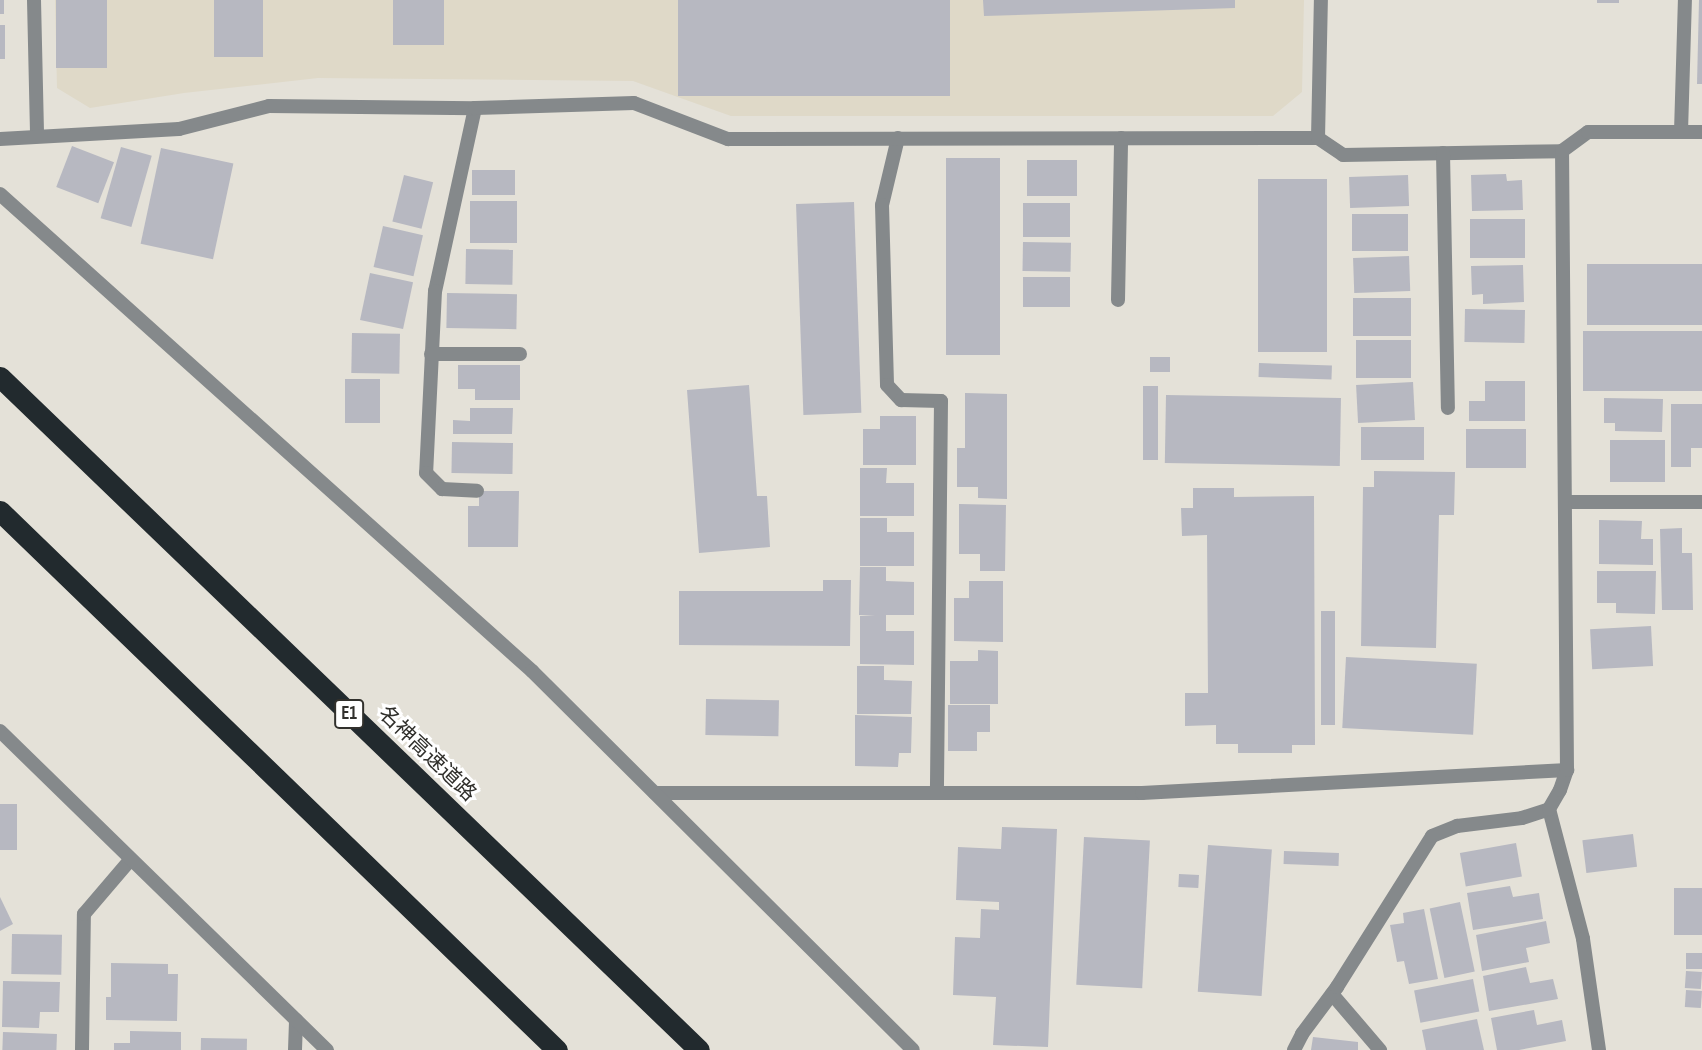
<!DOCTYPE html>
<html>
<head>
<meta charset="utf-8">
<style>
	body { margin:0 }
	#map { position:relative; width:1702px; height:1050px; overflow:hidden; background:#e4e1d8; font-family:"Sofia Sans Condensed","Noto Sans JP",sans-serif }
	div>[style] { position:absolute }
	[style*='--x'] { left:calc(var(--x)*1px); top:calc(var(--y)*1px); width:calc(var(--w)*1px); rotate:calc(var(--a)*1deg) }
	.built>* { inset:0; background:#dfd9c8 }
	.building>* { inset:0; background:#b7b8c1; transform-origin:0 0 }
	.service>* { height:14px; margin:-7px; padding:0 7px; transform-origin:7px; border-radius:7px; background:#85898b }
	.minor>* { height:14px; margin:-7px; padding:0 7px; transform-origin:7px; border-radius:7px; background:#85898b }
	.tertiary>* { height:14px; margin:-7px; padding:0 7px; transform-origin:7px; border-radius:7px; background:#85898b }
	.motorway>* { height:21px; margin:-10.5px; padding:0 10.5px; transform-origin:10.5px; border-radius:10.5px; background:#222a2e }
	span { translate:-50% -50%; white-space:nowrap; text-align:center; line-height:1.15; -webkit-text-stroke:6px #fff; paint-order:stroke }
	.shield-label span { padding:2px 5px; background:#fff; border:2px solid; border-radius:5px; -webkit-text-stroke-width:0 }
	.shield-label { font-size:19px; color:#31302c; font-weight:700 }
	.street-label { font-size:21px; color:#31302c }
</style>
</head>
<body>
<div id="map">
	<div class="built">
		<i style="clip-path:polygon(55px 0,1304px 0,1302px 92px,1273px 116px,731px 116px,633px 81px,318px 78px,184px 93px,90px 108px,57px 88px)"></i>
	</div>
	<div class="building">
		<i style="left:0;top:0;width:4px;height:14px"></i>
		<i style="left:56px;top:0;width:51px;height:68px"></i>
		<i style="left:214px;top:0;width:49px;height:57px"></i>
		<i style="left:393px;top:0;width:51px;height:45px"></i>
		<i style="left:678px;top:0;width:272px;height:96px"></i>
		<i style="clip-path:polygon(983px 0,1235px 0,1235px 8px,984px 16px)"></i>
		<i style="left:1597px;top:0;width:22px;height:3px"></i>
		<i style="clip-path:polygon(1699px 0,1702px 0,1702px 84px,1697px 84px)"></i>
		<i style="left:0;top:25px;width:5px;height:34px"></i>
		<i style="left:72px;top:146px;width:45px;height:44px;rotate:21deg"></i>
		<i style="left:121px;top:147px;width:32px;height:74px;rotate:16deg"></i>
		<i style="left:161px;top:148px;width:74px;height:98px;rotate:12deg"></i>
		<i style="left:946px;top:158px;width:54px;height:197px"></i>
		<i style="left:1027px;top:160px;width:50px;height:36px"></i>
		<i style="left:472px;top:170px;width:43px;height:25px"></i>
		<i style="clip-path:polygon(1506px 174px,1507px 181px,1522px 180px,1523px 210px,1472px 211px,1471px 175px)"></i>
		<i style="left:404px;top:175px;width:30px;height:48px;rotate:14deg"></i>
		<i style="left:1408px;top:175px;width:31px;height:59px;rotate:88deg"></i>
		<i style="left:1258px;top:179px;width:69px;height:173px"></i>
		<i style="left:470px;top:201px;width:47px;height:42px"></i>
		<i style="left:854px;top:202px;width:211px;height:58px;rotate:88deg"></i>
		<i style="left:1023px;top:203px;width:47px;height:34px"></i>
		<i style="left:1352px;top:214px;width:56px;height:37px"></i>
		<i style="left:1470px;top:219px;width:55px;height:39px"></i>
		<i style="left:383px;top:226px;width:41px;height:42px;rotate:13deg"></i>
		<i style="left:1023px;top:242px;width:48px;height:29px;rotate:1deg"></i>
		<i style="left:466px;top:249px;width:47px;height:35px;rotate:1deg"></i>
		<i style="left:1409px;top:256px;width:35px;height:56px;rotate:88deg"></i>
		<i style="left:1587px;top:264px;width:115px;height:61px"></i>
		<i style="clip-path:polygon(1523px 265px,1524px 302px,1483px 304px,1483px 294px,1472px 295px,1471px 266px)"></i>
		<i style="left:370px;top:273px;width:44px;height:48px;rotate:12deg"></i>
		<i style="left:1023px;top:277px;width:47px;height:30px"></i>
		<i style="left:447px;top:293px;width:70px;height:35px;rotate:1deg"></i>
		<i style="left:1353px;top:298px;width:58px;height:38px"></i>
		<i style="left:1465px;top:309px;width:60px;height:33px;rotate:1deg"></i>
		<i style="left:1702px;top:331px;width:60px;height:119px;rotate:90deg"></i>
		<i style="left:352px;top:333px;width:48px;height:40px;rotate:1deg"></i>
		<i style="left:1411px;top:340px;width:38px;height:55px;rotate:90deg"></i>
		<i style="left:1170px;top:357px;width:15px;height:20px;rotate:90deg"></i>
		<i style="left:1259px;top:363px;width:73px;height:14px;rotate:2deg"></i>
		<i style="clip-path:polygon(458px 365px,520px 365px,520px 400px,475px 400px,475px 389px,458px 389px)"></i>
		<i style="left:345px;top:379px;width:35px;height:44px"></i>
		<i style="clip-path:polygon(1485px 381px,1525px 381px,1525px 421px,1469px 421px,1469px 401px,1485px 401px)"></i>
		<i style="left:1413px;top:382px;width:38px;height:57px;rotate:87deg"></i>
		<i style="clip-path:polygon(749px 385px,757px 496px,767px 496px,770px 547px,699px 553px,687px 390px)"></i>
		<i style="left:1143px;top:386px;width:15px;height:74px"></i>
		<i style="clip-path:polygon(965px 393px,1007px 394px,1007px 499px,978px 498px,978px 487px,957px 487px,957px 448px,965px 448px)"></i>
		<i style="left:1166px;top:395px;width:175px;height:68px;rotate:1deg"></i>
		<i style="clip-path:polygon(1604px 398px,1663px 399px,1662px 432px,1615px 431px,1615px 423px,1604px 423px)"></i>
		<i style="clip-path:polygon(1671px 404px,1702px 404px,1702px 448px,1691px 448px,1691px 467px,1671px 467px)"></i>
		<i style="clip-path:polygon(470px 408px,513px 408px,512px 434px,453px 434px,453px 420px,470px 421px)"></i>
		<i style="clip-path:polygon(880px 416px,916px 416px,916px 465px,863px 465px,863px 429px,880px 429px)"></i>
		<i style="left:1424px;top:427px;width:33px;height:63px;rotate:90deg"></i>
		<i style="left:1466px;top:429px;width:60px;height:39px"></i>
		<i style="left:1610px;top:440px;width:55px;height:42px"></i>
		<i style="left:452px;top:442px;width:61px;height:31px;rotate:1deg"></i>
		<i style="clip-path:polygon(860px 468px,887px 468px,886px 483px,914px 483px,914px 516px,860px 516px)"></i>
		<i style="clip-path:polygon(1374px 471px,1455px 472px,1454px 515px,1439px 515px,1436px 648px,1361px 646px,1363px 487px,1374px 487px)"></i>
		<i style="clip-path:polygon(1193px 488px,1234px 488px,1234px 497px,1314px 496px,1315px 745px,1292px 745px,1292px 753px,1238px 753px,1238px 744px,1216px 744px,1216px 725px,1185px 726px,1185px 693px,1208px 693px,1207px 535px,1182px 536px,1181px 508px,1193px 508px)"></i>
		<i style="clip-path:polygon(479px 491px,519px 491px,518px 547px,468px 547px,468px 506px,479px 506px)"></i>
		<i style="clip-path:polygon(959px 504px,1006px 505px,1005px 571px,980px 571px,980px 554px,959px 554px)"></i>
		<i style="clip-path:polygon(860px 518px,887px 518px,887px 532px,914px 532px,914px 566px,860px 566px)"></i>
		<i style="clip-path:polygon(1599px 520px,1642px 521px,1641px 539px,1653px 539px,1653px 565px,1599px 564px)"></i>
		<i style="clip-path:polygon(1682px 528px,1682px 553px,1692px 553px,1693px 610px,1662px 610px,1660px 529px)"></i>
		<i style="clip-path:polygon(860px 567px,886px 567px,886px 581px,914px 582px,914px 615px,886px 615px,886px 631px,914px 631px,914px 665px,860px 664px,860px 616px,875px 615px,859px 615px)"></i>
		<i style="clip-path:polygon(1597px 571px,1656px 571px,1655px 614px,1616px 613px,1616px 603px,1597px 603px)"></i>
		<i style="clip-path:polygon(823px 580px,851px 580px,850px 646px,679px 645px,679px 591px,823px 591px)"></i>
		<i style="clip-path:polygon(969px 581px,1003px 581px,1003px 642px,954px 641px,954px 598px,969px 598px)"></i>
		<i style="left:1321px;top:611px;width:14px;height:114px"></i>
		<i style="left:1651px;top:626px;width:40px;height:61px;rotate:87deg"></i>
		<i style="clip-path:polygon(978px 650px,998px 651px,998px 704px,950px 704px,950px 661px,978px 661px)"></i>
		<i style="left:1346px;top:657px;width:131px;height:71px;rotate:3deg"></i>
		<i style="clip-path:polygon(857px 666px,884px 666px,884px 680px,912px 681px,911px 714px,857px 714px)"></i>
		<i style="left:706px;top:699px;width:73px;height:36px;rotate:1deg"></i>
		<i style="clip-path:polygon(948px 705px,990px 705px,990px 732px,977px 732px,977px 751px,948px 751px)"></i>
		<i style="clip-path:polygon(855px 715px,912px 717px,911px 753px,899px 753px,898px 767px,855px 766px)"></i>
		<i style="left:0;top:804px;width:17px;height:46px"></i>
		<i style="clip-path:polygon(1002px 827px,1057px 829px,1048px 1047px,993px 1045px,996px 997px,953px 995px,955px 937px,980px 938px,981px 909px,999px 910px,999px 902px,956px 900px,958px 847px,1001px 849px)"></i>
		<i style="left:1633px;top:834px;width:33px;height:51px;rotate:83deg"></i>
		<i style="left:1084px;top:837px;width:66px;height:148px;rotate:3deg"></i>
		<i style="left:1516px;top:843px;width:34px;height:57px;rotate:80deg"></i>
		<i style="left:1208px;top:845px;width:64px;height:147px;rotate:4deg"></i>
		<i style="left:1284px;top:851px;width:55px;height:13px;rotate:2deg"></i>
		<i style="left:1179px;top:874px;width:20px;height:13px;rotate:3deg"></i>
		<i style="clip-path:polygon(1510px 886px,1513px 897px,1539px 893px,1543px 919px,1473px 930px,1467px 893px)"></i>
		<i style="left:1674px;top:888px;width:28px;height:47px"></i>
		<i style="clip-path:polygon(0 897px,13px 924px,0 931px)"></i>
		<i style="left:1460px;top:902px;width:71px;height:31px;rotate:78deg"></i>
		<i style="clip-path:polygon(1424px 909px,1438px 979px,1409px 984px,1404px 961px,1397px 962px,1390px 925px,1404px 923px,1403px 913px)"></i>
		<i style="clip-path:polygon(1546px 921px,1550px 943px,1526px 948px,1529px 962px,1482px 971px,1476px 935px)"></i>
		<i style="left:12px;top:934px;width:50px;height:40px;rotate:1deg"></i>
		<i style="left:1686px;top:953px;width:16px;height:16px"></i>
		<i style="clip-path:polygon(111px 963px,168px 964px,168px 974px,178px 974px,177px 1021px,106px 1020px,106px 997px,111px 997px)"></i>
		<i style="clip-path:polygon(1526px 967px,1530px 983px,1553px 979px,1558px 999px,1489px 1011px,1483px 976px)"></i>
		<i style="left:1686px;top:971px;width:16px;height:17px;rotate:4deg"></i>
		<i style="left:1473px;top:979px;width:33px;height:60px;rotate:79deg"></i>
		<i style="clip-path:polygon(3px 981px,60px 982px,59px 1012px,40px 1012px,39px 1028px,2px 1027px)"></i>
		<i style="left:1686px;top:990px;width:16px;height:17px;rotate:4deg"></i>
		<i style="clip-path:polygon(1534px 1010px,1537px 1025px,1562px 1020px,1566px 1041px,1519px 1050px,1497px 1050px,1491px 1018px)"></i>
		<i style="clip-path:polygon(1477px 1019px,1484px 1050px,1426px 1050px,1422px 1030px)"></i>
		<i style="clip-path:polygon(130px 1031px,181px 1032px,181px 1050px,114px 1050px,114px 1043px,130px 1043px)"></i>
		<i style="left:3px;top:1032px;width:54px;height:18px;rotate:2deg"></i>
		<i style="clip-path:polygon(1313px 1037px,1358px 1042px,1358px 1050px,1311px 1050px)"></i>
		<i style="left:201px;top:1038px;width:46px;height:12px;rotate:1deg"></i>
	</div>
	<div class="service">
		<i style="--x:1681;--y:132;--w:132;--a:-88.3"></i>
		<i style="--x:1318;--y:138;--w:30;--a:34"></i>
		<i style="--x:1343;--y:155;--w:219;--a:-1"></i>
		<i style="--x:1443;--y:153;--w:255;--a:88.9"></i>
		<i style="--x:1118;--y:300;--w:162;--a:-88.9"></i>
		<i style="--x:1565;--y:502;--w:137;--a:0"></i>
		<i style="--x:1332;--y:994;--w:74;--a:49.4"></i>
	</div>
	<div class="minor">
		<i style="--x:34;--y:0;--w:134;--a:88.7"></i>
		<i style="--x:475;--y:108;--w:187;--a:102.3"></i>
		<i style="--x:435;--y:291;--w:182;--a:92.8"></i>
		<i style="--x:426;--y:473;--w:23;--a:45"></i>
		<i style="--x:442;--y:489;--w:35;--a:3"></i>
		<i style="--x:898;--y:138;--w:69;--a:103.4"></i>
		<i style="--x:882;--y:205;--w:180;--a:88.4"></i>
		<i style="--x:887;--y:385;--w:21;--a:47"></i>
		<i style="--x:901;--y:400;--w:40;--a:1.4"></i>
		<i style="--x:941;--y:401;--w:392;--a:90.6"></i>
		<i style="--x:0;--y:139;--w:179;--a:-3.2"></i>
		<i style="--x:179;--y:129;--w:93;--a:-14.3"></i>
		<i style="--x:269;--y:106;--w:206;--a:0.6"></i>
		<i style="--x:475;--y:108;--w:159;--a:-1.8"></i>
		<i style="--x:634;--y:103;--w:101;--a:21"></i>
		<i style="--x:728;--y:139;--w:590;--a:-0.1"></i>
		<i style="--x:1318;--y:138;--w:138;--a:-88.8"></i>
		<i style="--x:431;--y:354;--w:89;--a:0"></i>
		<i style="--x:655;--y:793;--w:487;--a:0"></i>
		<i style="--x:1142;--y:793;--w:426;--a:-3.1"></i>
		<i style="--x:1549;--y:809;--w:134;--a:75.3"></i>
		<i style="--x:1583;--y:939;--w:112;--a:81.8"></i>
		<i style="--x:82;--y:1050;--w:136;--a:-89.2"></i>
		<i style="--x:84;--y:914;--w:72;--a:-49.5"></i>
		<i style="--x:295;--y:1050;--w:30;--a:-88"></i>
		<i style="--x:1294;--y:1050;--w:18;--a:-63"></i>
		<i style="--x:1302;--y:1034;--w:59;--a:-53.3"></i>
		<i style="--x:1337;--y:987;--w:178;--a:-57.8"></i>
		<i style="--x:1432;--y:836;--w:27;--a:-22"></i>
		<i style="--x:1457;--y:826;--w:65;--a:-7"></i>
		<i style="--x:1522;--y:818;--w:28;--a:-18"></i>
		<i style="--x:1549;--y:809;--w:22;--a:-60"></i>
		<i style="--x:1560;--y:790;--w:21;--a:-71"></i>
		<i style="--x:1567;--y:770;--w:619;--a:-90.46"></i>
		<i style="--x:1562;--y:151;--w:32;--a:-36"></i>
		<i style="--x:1588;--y:132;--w:114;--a:0"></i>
	</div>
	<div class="tertiary">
		<i style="--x:0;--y:194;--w:715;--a:41.88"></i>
		<i style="--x:532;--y:671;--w:537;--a:44.85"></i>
		<i style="--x:0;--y:731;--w:457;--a:44.3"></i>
	</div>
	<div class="motorway">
		<i style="--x:0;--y:377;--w:970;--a:43.91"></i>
		<i style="--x:0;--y:511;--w:775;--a:44.06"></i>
	</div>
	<div class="shield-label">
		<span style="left:349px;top:714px">E1</span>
	</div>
	<div class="street-label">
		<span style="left:427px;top:754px;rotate:44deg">名神高速道路</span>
	</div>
</div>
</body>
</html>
